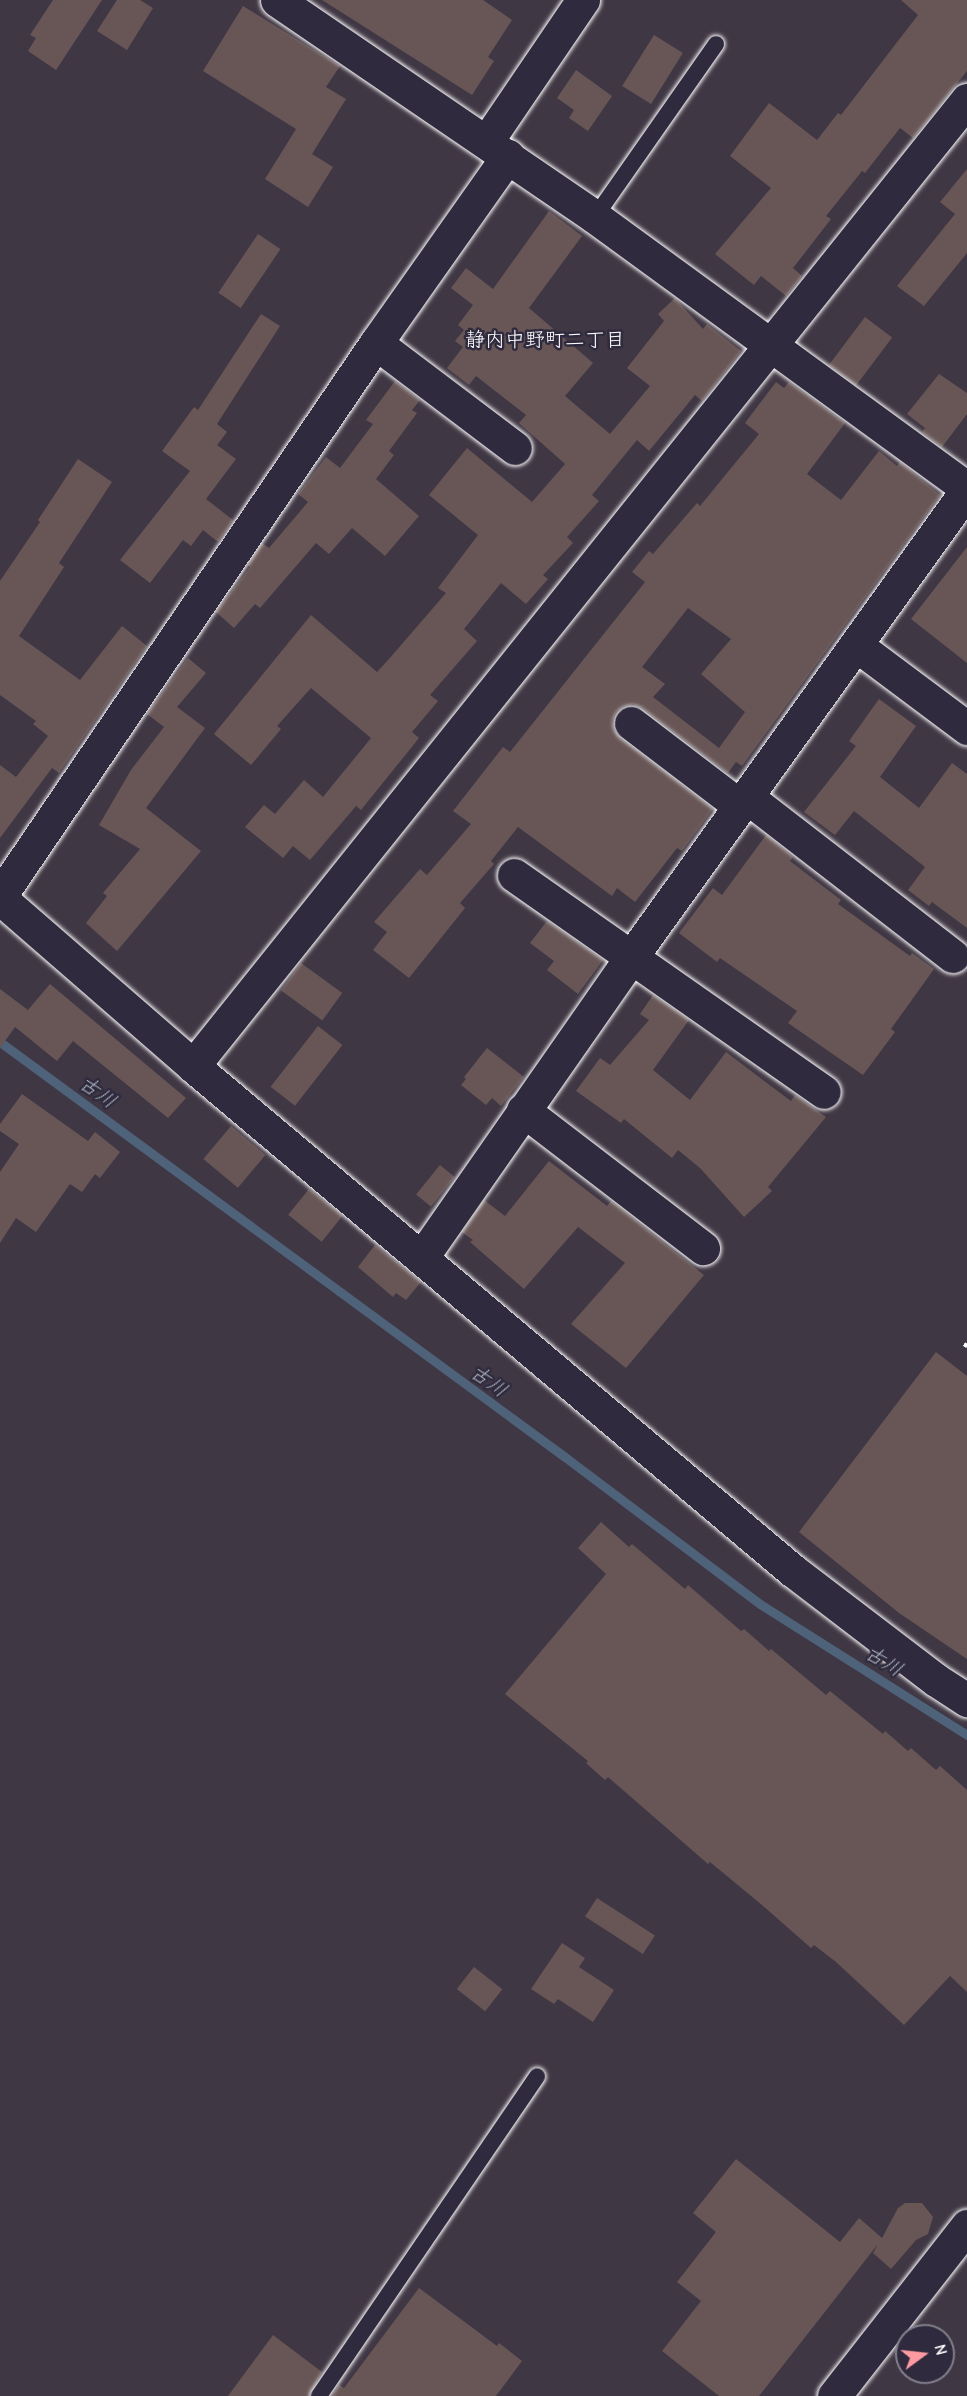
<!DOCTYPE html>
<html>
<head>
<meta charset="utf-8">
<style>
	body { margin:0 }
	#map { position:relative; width:967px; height:2396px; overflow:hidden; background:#403744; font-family:"Comic Neue","Klee One",sans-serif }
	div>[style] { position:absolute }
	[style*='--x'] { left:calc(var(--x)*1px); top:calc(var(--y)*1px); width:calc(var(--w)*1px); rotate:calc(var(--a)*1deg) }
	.stream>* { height:9px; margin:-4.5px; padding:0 4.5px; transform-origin:4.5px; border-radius:4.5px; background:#4e6279 }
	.building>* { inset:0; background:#685656; transform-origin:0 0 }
	.path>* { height:4px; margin-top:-2px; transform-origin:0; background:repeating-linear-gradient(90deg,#fff 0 6px,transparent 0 10.5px) }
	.roads { filter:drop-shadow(0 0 2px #fff) drop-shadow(0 0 2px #fff) }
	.lane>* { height:16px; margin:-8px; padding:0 8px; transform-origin:8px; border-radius:8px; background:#2f2a3d }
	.street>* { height:33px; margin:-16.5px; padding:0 16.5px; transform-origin:16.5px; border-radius:16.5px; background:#2f2a3d }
	.secondary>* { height:33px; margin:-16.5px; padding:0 16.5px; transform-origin:16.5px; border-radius:16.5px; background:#2f2a3d }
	span { translate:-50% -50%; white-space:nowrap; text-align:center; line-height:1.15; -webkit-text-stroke:5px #2f2a3d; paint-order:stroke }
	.neighbourhood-label { font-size:20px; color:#fff }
	.water-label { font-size:20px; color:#afb8c3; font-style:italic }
	.north { position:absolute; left:895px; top:2324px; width:60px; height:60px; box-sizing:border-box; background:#2f2a3d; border:2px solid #827f8b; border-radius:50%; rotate:75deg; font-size:16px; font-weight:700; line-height:24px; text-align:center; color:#fff }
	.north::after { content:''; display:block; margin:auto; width:21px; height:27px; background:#ff9aa2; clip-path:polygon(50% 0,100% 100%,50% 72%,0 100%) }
</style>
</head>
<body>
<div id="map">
	<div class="stream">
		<i style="--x:0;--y:1042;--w:701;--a:36.3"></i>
		<i style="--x:565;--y:1457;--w:244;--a:37"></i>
		<i style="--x:760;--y:1604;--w:245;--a:32.3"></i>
	</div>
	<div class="building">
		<i style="clip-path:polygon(53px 0,102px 0,56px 70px,28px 51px,36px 38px,30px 35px)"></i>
		<i style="clip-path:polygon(117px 0,140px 0,153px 8px,127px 50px,97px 31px)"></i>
		<i style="clip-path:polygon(322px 0,483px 0,512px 20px,488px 57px,494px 61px,472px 95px)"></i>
		<i style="clip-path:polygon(901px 0,967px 0,967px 71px,913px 138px,900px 128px,865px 173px,862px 171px,826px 216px,831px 219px,793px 268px,802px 276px,786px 296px,761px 276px,754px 285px,715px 254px,771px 188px,730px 156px,769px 103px,817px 140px,838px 113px,841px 115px,918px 15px)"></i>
		<i style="clip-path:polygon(243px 6px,340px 66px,326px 87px,346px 99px,312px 154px,333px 167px,308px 207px,265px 179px,296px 129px,203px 71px)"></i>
		<i style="left:654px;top:35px;width:34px;height:60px;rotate:32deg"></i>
		<i style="clip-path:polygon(576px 70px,612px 96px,588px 131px,569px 118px,574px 110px,557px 98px)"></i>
		<i style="clip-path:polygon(967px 169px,967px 253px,924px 306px,897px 286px,955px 214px,940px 202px)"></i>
		<i style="clip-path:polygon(549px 211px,582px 236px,529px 308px,593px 363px,565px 396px,610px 434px,650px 386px,627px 368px,664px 321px,658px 314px,675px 298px,703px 329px,707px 324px,741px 351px,702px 401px,695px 395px,649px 451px,637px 440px,592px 495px,599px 501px,567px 537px,573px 543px,543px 575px,548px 579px,526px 604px,501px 583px,464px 629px,477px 641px,430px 695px,438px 701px,412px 732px,419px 738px,361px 810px,356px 806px,310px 860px,293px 846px,283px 858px,245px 827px,264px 805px,275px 814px,304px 780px,323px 797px,371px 738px,311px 688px,277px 726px,281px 729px,251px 765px,214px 734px,311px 615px,377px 672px,389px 659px,446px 593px,438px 588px,478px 535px,429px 495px,467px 448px,532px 502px,565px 464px,519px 423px,526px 415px,476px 376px,469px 385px,447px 368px,463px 347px,455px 341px,464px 330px,458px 325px,473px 305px,451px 288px,466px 268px,493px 289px)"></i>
		<i style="left:258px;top:234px;width:27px;height:71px;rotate:34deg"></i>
		<i style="clip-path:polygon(261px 314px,280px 326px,217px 424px,227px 432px,217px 445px,236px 459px,206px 499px,233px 520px,218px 542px,203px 530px,191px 546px,183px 540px,150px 583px,120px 560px,190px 471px,162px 451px,194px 407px,198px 410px)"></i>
		<i style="left:865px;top:317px;width:34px;height:60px;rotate:37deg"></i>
		<i style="clip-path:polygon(939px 374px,967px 393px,967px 414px,942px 447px,922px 432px,925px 428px,907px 414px)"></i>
		<i style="clip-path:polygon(395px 381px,420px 400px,412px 410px,417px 413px,389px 451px,394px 455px,376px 479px,419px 516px,385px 556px,352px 528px,329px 554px,316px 543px,260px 608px,255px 604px,234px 628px,216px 612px,250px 567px,248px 565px,262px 543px,269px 548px,308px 502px,298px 494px,326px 457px,340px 468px,373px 424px,366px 420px)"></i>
		<i style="clip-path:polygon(evenodd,776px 382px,784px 388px,789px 382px,845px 423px,807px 474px,841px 500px,879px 451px,897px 466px,900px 462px,940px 495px,742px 766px,736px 762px,728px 773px,642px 708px,633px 704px,624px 706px,616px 712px,612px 721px,614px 730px,620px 738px,713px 809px,682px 851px,677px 848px,635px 902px,617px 888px,612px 896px,518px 827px,491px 861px,494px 864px,460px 903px,465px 908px,409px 978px,373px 950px,387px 932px,374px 922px,420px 869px,427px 875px,471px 824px,453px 811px,503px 747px,510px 752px,645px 582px,632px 572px,649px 551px,653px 554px,697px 503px,700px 506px,759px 434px,745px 423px,776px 382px,688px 608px,731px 639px,701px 674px,745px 712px,719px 748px,653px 697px,665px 684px,642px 667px,688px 608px)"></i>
		<i style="clip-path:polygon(78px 459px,112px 482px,59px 563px,64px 567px,19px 636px,80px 680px,122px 626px,147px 646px,59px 773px,52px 768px,0 838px,0 765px,16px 777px,48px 736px,33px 724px,36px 721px,0 695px,0 581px,40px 522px,38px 520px)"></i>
		<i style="clip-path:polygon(967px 547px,967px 663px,911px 619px)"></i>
		<i style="clip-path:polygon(188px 658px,206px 673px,177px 707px,205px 728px,146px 808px,201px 851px,117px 951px,86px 923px,107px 896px,103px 893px,140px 849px,99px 825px,131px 770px,164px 727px,147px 714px)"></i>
		<i style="clip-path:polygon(879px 699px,916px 726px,880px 777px,919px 808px,952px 763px,967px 774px,967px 928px,932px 902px,929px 906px,908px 890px,925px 867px,854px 811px,835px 835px,804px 812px,856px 746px,849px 741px)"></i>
		<i style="clip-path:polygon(766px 835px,793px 857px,790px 861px,841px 900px,838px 904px,910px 956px,912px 953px,934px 969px,891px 1029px,895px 1032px,863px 1075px,788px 1023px,797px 1011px,720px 958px,717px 962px,679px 933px,713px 888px,722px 895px)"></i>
		<i style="clip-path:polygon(547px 921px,603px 960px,578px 994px,547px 970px,554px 961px,530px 943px)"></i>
		<i style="left:301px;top:963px;width:51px;height:34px;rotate:36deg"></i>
		<i style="clip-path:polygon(50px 984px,186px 1098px,168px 1118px,73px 1041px,57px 1061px,15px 1027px,0 1048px,0 989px,28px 1010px)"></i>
		<i style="clip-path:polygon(653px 995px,689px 1020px,653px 1070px,690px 1100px,726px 1052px,791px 1101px,795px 1095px,826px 1117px,768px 1187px,772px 1191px,744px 1217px,700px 1168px,678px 1150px,672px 1158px,624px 1119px,621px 1123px,576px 1091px,600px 1058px,610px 1065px,649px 1020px,640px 1014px)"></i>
		<i style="left:318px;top:1026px;width:31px;height:77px;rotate:38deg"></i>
		<i style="clip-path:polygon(487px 1048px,524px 1077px,501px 1106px,492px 1098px,486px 1105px,461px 1085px,466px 1079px,464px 1077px)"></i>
		<i style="clip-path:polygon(22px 1094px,88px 1141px,95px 1132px,120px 1152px,100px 1178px,95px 1174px,82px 1192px,70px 1184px,36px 1232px,16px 1218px,0 1243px,0 1172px,19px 1144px,0 1131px,0 1124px)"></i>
		<i style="left:231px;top:1126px;width:45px;height:43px;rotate:40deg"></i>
		<i style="clip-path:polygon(549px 1161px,607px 1206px,611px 1201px,704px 1275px,626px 1368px,571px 1324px,625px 1263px,578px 1227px,524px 1289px,470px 1242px,473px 1240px,462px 1232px,484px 1200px,505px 1216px)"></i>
		<i style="left:440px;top:1165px;width:19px;height:38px;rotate:39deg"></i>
		<i style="left:309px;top:1189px;width:43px;height:33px;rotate:39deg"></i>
		<i style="clip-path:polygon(375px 1245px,421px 1282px,406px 1300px,396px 1293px,393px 1297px,358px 1267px)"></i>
		<i style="clip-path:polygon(936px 1352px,967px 1376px,967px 1659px,899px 1613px,799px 1532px)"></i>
		<i style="clip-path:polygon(601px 1522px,629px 1547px,632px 1544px,685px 1589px,688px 1585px,741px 1631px,744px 1629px,769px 1651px,771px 1649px,826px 1695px,830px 1691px,883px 1734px,885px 1731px,908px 1751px,911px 1748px,936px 1770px,940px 1766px,967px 1790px,967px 1992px,950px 1976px,904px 2025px,836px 1962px,814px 1945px,811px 1948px,762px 1905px,710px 1862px,708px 1864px,608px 1777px,605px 1780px,586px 1763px,588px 1761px,505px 1694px,606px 1574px,578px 1548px)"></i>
		<i style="left:597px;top:1898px;width:69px;height:22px;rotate:33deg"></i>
		<i style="clip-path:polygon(562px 1943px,585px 1958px,579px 1967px,614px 1990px,593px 2022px,558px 1999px,554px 2004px,531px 1989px)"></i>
		<i style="left:474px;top:1967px;width:36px;height:28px;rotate:38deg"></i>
		<i style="clip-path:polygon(736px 2159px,840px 2242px,859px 2218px,882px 2238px,898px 2208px,905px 2203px,922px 2203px,933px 2217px,928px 2234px,916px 2240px,891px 2269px,873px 2253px,878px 2244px,759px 2396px,719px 2396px,662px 2351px,701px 2301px,677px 2282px,716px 2232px,693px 2213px)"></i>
		<i style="clip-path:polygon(419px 2288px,497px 2346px,499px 2343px,522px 2361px,496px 2396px,332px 2396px,339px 2385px,344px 2388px)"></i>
		<i style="clip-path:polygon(273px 2335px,322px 2372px,309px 2396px,228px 2396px)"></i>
	</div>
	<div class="path">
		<i style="--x:964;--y:1344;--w:4;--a:34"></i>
	</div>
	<div class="roads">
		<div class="lane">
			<i style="--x:595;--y:217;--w:211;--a:-55"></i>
			<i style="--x:319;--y:2396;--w:387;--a:-55.7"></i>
		</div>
		<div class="street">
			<i style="--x:277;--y:0;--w:385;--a:34.3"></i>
			<i style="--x:595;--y:217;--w:460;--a:36.1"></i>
			<i style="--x:487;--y:141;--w:171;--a:-55.8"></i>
			<i style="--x:376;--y:343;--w:174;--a:37.1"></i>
			<i style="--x:856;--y:645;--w:139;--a:36.8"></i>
			<i style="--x:631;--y:723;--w:137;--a:37.3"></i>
			<i style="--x:747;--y:797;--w:260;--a:37.7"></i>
			<i style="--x:514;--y:875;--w:378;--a:35"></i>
			<i style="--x:0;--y:896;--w:669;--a:-55.79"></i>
			<i style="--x:376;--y:343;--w:229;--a:-54.8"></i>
			<i style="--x:193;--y:1066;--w:1238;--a:-51.3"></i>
			<i style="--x:523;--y:1110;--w:227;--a:37.5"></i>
			<i style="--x:422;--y:1257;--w:367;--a:-55.1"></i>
			<i style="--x:632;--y:956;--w:574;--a:-54.29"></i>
		</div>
		<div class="secondary">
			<i style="--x:0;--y:898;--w:256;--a:41"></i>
			<i style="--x:193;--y:1066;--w:783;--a:40.08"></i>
			<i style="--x:792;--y:1570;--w:181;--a:37.4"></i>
			<i style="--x:936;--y:1680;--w:37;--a:33"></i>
			<i style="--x:834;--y:2396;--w:216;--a:-52"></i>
		</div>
	</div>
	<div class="neighbourhood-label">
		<span style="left:545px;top:339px">静内中野町二丁目</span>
	</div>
	<div class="water-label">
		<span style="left:98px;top:1092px;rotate:36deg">古川</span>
		<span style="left:489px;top:1381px;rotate:36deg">古川</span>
		<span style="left:884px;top:1661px;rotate:32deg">古川</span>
	</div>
	<div class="north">N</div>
</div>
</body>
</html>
